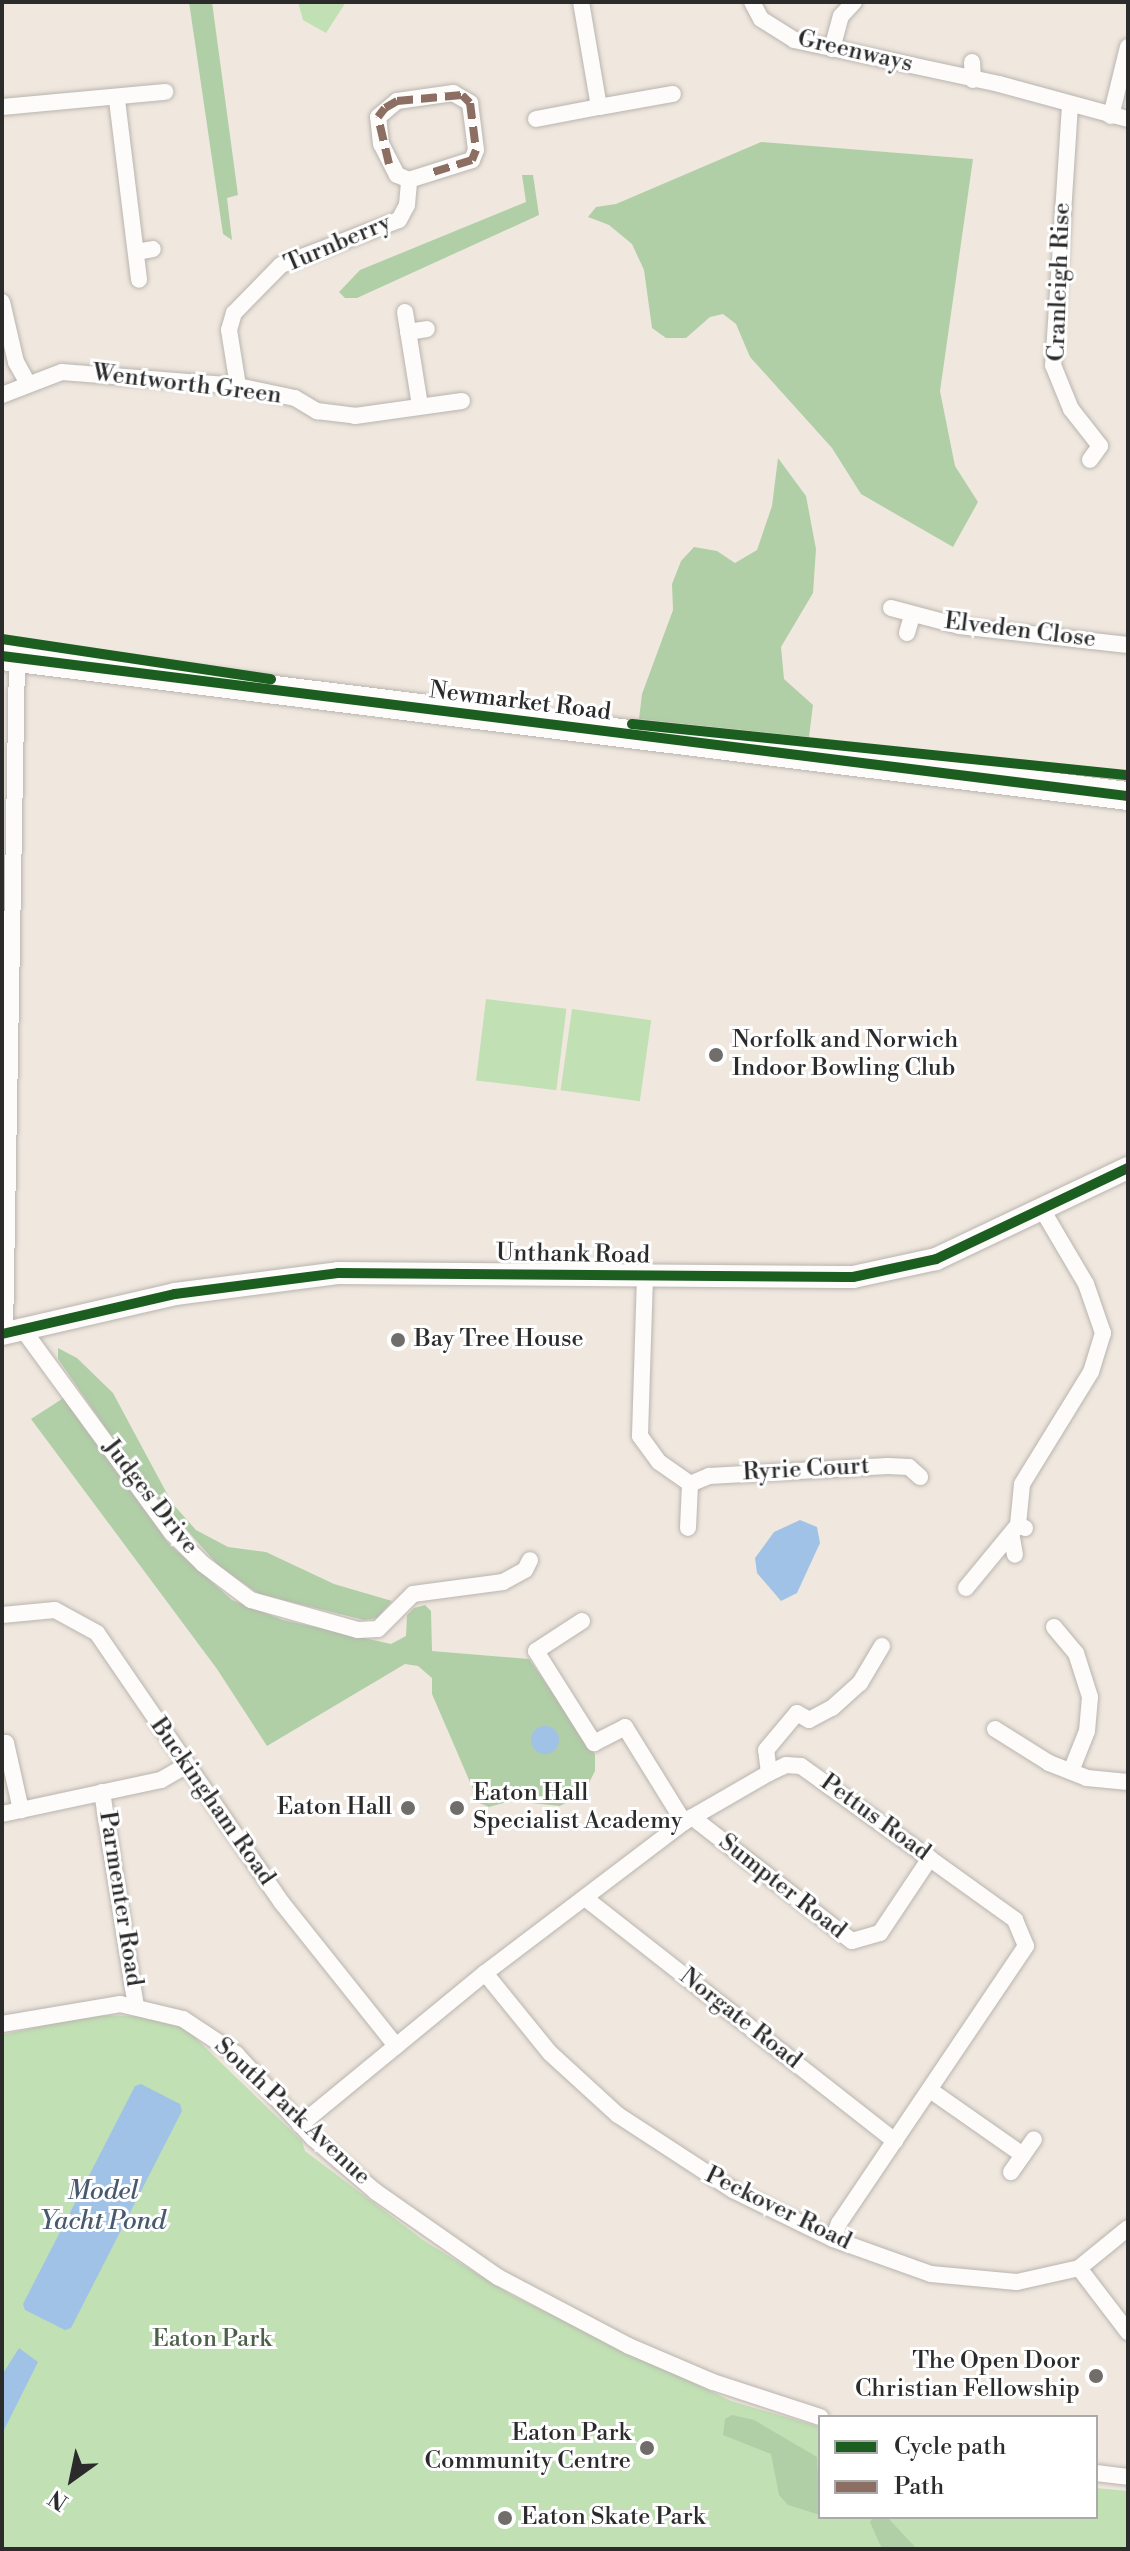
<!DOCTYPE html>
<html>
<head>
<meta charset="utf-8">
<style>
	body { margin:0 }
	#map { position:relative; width:1130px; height:2551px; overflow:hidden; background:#f0e8df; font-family:"Libre Bodoni",serif }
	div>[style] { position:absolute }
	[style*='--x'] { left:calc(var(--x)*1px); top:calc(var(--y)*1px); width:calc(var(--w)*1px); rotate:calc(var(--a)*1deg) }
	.green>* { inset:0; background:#c1e0b4; transform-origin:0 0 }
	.forest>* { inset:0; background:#b0cfa7 }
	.water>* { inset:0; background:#a0c2e7 }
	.round { border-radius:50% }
	.roads { filter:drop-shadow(0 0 2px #b9b4af) drop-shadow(0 0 2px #b9b4af) }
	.street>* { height:16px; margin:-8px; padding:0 8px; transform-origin:8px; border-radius:8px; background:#fdfcfa }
	.secondary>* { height:22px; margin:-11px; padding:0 11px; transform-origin:11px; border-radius:11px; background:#fdfcfa }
	.highway>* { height:28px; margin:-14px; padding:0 14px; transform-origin:14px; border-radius:14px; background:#fdfcfa }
	.quiet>* { height:8px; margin-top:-4px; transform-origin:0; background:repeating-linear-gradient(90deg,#8d6e63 0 16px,transparent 0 24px) }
	.cycleway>* { height:10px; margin:-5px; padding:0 5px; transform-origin:5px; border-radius:5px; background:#1b5e20 }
	.dots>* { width:22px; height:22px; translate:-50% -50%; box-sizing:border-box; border:4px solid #fff; border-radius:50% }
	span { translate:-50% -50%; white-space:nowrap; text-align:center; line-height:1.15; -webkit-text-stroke:6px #fff; paint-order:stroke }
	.street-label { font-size:24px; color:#2b2b2b }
	.poi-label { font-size:24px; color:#2b2b2b }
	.left { translate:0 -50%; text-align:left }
	.right { translate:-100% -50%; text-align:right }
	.park-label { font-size:24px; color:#4c6049 }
	.water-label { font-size:26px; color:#485a6e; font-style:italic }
	.frame { position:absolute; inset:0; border:4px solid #2b2b2b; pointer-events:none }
	.legend { position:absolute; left:818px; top:2415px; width:280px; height:104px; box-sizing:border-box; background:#fff; border:2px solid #aaa; margin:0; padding:10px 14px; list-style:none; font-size:24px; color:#2b2b2b }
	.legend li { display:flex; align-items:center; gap:16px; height:40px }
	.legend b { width:40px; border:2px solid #aaa }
	.north { position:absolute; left:32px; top:2439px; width:80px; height:80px; -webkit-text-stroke:6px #fff; paint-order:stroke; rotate:213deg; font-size:22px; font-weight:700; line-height:32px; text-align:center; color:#2b2b2b }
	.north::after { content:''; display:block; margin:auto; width:28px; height:36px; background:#2b2b2b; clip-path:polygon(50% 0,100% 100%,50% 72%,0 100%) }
</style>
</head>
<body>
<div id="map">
	<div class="green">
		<i style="clip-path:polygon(298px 2px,346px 2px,326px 33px,303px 20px)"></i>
		<i style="left:486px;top:999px;width:81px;height:82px;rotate:7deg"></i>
		<i style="left:572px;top:1009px;width:80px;height:82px;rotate:8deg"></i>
		<i style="clip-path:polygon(91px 2015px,141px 2016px,184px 2027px,302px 2141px,305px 2151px,423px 2240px,513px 2296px,731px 2401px,820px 2427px,820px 2517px,1096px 2517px,1096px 2488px,1128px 2491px,1128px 2549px,2px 2549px,2px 2035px)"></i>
	</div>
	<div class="forest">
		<i style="clip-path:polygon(189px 2px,212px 2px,238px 195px,227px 198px,232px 240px,223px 234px)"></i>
		<i style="clip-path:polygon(761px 142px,973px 159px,940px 391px,955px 466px,978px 502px,953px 547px,861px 494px,832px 448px,750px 357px,736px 324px,723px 314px,710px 317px,686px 338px,666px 338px,652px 328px,644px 270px,632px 244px,609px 225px,588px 217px,596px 207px,616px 204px)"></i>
		<i style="clip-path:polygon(522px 175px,533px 175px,539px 215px,357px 298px,345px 298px,339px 292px,360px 270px,526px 202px)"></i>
		<i style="clip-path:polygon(778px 458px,806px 496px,816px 549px,813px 593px,781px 647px,784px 679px,813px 705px,809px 737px,639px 719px,642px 694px,673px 610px,672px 584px,681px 561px,694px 547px,717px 551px,735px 563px,757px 550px,772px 506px)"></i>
		<i style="clip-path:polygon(58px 1348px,77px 1358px,113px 1393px,172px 1503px,196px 1530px,228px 1547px,266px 1552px,334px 1584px,392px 1601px,377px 1618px,364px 1620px,259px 1594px,218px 1565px,141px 1479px,58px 1359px)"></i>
		<i style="clip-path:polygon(65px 1397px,168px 1543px,232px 1600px,283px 1620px,391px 1644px,406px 1636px,407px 1615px,414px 1608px,425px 1605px,431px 1611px,432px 1651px,529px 1659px,595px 1754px,595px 1771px,584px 1793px,560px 1806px,511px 1801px,489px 1807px,479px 1803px,432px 1694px,432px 1678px,418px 1666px,405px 1664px,267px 1746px,217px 1669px,31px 1419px)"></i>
		<i style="clip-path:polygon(732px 2415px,754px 2420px,817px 2457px,820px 2515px,788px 2505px,779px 2495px,771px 2454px,723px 2435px,725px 2419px)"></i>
		<i style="clip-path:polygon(873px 2517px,887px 2517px,917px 2549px,882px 2549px,870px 2522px)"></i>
	</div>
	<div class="water">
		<i style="clip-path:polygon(800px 1520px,817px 1527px,820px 1543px,797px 1593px,781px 1601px,757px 1573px,755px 1558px,774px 1532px)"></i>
		<i class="round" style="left:531px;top:1726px;width:28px;height:28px"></i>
		<i style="clip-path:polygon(141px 2084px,180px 2104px,182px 2111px,71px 2328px,65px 2330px,25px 2310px,23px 2304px,135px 2086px)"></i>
		<i style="clip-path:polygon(19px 2348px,38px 2362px,2px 2434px,2px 2375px)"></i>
	</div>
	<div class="roads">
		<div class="street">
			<i style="--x:752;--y:2;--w:19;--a:62"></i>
			<i style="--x:761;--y:19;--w:39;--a:32"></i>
			<i style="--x:794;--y:40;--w:210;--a:12.1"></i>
			<i style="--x:999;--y:84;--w:134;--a:15.2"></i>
			<i style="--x:832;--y:49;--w:34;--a:-75"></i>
			<i style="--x:841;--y:16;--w:19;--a:-47"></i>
			<i style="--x:972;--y:62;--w:18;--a:87"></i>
			<i style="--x:453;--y:93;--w:20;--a:30"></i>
			<i style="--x:470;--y:103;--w:47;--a:82.7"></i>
			<i style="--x:476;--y:150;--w:11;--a:112"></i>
			<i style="--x:472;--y:160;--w:66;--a:162.4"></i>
			<i style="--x:409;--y:180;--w:13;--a:-157"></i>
			<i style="--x:397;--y:175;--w:35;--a:-117"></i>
			<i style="--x:381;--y:144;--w:27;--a:-96"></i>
			<i style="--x:378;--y:117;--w:25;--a:-40"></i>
			<i style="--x:397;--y:101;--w:57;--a:-8.1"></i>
			<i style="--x:117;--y:100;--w:181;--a:83"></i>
			<i style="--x:1070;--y:105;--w:261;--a:93.7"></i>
			<i style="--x:1053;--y:365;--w:48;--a:67.8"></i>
			<i style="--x:1071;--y:409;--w:47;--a:51.9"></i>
			<i style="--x:1100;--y:446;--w:17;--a:126"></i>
			<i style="--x:2;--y:107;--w:164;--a:-5.3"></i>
			<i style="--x:599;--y:107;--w:75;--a:-10"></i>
			<i style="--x:1111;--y:116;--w:71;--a:-76.2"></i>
			<i style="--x:536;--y:119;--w:64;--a:-10.8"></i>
			<i style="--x:599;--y:107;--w:107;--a:-99.7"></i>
			<i style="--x:136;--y:252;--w:17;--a:-10"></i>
			<i style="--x:2;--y:302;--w:62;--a:76.9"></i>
			<i style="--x:16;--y:362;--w:23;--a:61"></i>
			<i style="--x:405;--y:312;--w:95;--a:80.9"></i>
			<i style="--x:408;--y:332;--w:19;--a:-9"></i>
			<i style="--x:238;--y:386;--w:57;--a:-99.1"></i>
			<i style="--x:229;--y:330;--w:18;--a:-74"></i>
			<i style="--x:234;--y:313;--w:67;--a:-45.6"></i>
			<i style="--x:281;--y:265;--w:126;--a:-20.9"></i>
			<i style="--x:399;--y:220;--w:17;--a:-62"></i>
			<i style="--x:407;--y:205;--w:25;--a:-85"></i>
			<i style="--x:2;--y:395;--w:64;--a:-21"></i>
			<i style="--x:62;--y:372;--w:177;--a:4.5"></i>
			<i style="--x:238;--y:386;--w:58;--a:11.9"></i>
			<i style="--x:295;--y:398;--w:26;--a:31"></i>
			<i style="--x:317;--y:411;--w:38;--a:7"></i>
			<i style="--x:355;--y:416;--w:108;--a:-8"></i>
			<i style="--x:891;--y:608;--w:70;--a:14.8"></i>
			<i style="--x:959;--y:626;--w:170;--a:6.4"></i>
			<i style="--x:907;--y:633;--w:19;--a:-74"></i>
			<i style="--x:645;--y:1276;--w:160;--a:91.8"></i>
			<i style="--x:640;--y:1436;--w:32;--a:54"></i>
			<i style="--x:659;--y:1462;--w:38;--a:35"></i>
			<i style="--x:690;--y:1484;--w:44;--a:92.6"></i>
			<i style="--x:21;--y:1327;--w:255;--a:53.8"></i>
			<i style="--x:172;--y:1533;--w:44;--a:45"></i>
			<i style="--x:203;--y:1564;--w:60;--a:36.9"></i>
			<i style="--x:251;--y:1600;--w:111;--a:15.7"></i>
			<i style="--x:358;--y:1630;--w:20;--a:-3"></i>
			<i style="--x:378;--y:1629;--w:49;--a:-45"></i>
			<i style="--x:413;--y:1594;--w:91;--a:-7.6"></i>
			<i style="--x:503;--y:1582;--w:25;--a:-29"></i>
			<i style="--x:525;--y:1570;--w:11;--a:-63"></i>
			<i style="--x:5;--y:1333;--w:674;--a:-88.98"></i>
			<i style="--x:690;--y:1484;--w:21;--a:-23"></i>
			<i style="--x:709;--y:1476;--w:179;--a:-3.2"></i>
			<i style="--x:888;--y:1466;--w:21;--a:3"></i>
			<i style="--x:909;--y:1467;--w:15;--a:42"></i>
			<i style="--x:1025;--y:1528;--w:8;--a:-157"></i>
			<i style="--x:1018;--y:1525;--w:41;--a:-84.4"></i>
			<i style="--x:1022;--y:1484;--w:132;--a:-58.4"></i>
			<i style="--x:1091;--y:1372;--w:41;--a:-72.9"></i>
			<i style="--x:1103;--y:1333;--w:52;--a:-109.1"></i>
			<i style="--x:1086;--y:1284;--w:85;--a:-120.5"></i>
			<i style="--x:1012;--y:1538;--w:17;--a:80"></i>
			<i style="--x:966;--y:1588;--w:82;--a:-50.5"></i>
			<i style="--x:2;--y:1615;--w:53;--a:-5.4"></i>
			<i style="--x:55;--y:1610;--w:48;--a:28.7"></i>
			<i style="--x:97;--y:1633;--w:327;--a:55.6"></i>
			<i style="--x:282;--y:1903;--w:183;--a:51.4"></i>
			<i style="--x:582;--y:1621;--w:55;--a:146.9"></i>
			<i style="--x:536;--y:1651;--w:109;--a:57.8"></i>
			<i style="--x:594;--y:1743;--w:35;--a:-27"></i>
			<i style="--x:625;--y:1727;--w:112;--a:58.2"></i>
			<i style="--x:1054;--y:1627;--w:34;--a:50"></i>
			<i style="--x:1076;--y:1653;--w:46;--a:72.3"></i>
			<i style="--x:1090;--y:1697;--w:34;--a:95"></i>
			<i style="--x:1087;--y:1731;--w:43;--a:111.8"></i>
			<i style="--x:995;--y:1729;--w:64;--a:32.2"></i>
			<i style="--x:1049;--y:1763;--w:41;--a:21.5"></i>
			<i style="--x:1087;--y:1778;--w:41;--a:5.6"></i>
			<i style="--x:2;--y:1744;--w:4;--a:-14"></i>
			<i style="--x:6;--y:1743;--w:69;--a:77.4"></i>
			<i style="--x:769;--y:1773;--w:23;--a:-97"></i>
			<i style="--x:766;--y:1750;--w:48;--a:-50"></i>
			<i style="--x:797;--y:1713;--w:14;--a:30"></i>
			<i style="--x:809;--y:1720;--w:26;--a:-28"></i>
			<i style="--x:832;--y:1708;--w:38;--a:-42"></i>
			<i style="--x:860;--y:1683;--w:43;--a:-59.3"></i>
			<i style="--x:102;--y:1792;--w:217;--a:81"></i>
			<i style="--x:2;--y:1814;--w:163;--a:-12.1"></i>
			<i style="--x:161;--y:1780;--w:28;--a:-30"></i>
			<i style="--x:692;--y:1817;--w:202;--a:37.8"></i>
			<i style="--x:852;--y:1941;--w:29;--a:-16"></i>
			<i style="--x:880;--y:1933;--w:90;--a:-56.3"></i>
			<i style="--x:585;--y:1898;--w:394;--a:38.1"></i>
			<i style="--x:485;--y:1973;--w:103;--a:50.9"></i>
			<i style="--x:550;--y:2053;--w:92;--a:42.4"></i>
			<i style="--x:618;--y:2115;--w:137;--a:33.1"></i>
			<i style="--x:733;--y:2190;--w:111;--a:26.1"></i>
			<i style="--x:833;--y:2239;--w:104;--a:19.7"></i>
			<i style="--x:931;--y:2274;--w:86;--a:5.3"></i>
			<i style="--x:1017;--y:2282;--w:64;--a:-12.7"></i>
			<i style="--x:1079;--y:2268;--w:63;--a:-39.2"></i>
			<i style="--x:2;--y:2024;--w:120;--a:-9.6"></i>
			<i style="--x:120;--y:2004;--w:65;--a:13.4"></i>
			<i style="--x:183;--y:2019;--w:64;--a:33.4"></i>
			<i style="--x:236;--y:2054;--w:115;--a:47.5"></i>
			<i style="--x:314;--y:2139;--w:82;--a:40.5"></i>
			<i style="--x:376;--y:2192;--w:149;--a:34.9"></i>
			<i style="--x:498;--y:2277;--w:148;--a:27.8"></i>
			<i style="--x:629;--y:2346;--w:91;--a:23.2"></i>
			<i style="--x:713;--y:2382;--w:113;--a:18.1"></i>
			<i style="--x:930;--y:2090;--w:113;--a:35"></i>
			<i style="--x:1023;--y:2155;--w:21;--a:125"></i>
			<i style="--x:300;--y:2125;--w:239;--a:-39.4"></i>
			<i style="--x:485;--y:1973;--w:250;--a:-37.2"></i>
			<i style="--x:684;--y:1822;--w:98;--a:-30"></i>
			<i style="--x:769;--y:1773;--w:19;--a:-25"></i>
			<i style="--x:786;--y:1765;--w:15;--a:4"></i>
			<i style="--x:801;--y:1766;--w:264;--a:35.7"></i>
			<i style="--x:1015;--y:1920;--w:28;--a:67"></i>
			<i style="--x:1026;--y:1946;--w:334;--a:124"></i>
			<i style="--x:839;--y:2223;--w:17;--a:111"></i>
			<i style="--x:1023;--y:2155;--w:19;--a:-55"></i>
			<i style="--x:1079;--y:2268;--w:81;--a:52.6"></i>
			<i style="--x:1096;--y:2473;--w:32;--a:7"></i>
		</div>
		<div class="secondary">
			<i style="--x:2;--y:1334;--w:178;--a:-13"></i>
			<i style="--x:175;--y:1294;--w:164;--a:-7.3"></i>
			<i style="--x:338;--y:1273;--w:515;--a:0.45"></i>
			<i style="--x:853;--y:1277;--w:85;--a:-12.2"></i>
			<i style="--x:936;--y:1259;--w:212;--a:-25.4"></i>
		</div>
		<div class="highway">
			<i style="--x:2;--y:656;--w:1135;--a:7.09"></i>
		</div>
	</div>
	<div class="quiet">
		<i style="--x:389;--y:164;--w:48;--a:-103.2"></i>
		<i style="--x:378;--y:117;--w:11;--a:-52"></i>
		<i style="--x:385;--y:108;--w:14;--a:-30"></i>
		<i style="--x:397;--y:101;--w:65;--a:-5.3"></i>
		<i style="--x:462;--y:95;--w:11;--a:45"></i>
		<i style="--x:470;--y:103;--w:47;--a:82.7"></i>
		<i style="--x:476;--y:150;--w:11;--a:112"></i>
		<i style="--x:472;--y:160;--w:47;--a:162.7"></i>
	</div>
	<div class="cycleway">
		<i style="--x:2;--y:639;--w:272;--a:8.5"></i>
		<i style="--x:2;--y:656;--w:1135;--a:7.09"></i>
		<i style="--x:632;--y:724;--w:499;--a:5.9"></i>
		<i style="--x:2;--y:1334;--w:178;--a:-13"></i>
		<i style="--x:175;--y:1294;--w:164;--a:-7.3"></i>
		<i style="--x:338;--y:1273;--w:515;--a:0.45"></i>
		<i style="--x:853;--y:1277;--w:85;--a:-12.2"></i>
		<i style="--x:936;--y:1259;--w:212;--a:-25.4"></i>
	</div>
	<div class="dots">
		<i style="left:716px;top:1055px;background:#706d6a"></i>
		<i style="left:398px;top:1340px;background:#706d6a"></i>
		<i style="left:408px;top:1808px;background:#706d6a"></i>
		<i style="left:457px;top:1808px;background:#706d6a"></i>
		<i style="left:1096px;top:2376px;background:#706d6a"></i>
		<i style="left:647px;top:2448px;background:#706d6a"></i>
		<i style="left:505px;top:2518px;background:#706d6a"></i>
	</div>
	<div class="street-label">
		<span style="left:855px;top:52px;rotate:13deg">Greenways</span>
		<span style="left:338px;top:244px;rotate:-23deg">Turnberry</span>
		<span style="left:1060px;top:282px;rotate:-88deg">Cranleigh Rise</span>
		<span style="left:187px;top:385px;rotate:7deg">Wentworth Green</span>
		<span style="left:1020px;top:631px;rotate:7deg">Elveden Close</span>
		<span style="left:520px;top:702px;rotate:7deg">Newmarket Road</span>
		<span style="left:573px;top:1255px;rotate:1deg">Unthank Road</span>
		<span style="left:806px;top:1470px;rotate:-3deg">Ryrie Court</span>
		<span style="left:150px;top:1497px;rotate:52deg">Judges Drive</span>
		<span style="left:212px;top:1802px;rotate:55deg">Buckingham Road</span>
		<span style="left:875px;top:1818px;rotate:36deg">Pettus Road</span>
		<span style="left:782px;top:1887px;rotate:38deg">Sumpter Road</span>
		<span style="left:120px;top:1899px;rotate:81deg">Parmenter Road</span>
		<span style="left:740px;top:2019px;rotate:38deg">Norgate Road</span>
		<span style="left:292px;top:2112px;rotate:43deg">South Park Avenue</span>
		<span style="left:778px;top:2209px;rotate:26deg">Peckover Road</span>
	</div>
	<div class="poi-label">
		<span class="left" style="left:732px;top:1055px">Norfolk and Norwich<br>Indoor Bowling Club</span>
		<span class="left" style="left:414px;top:1340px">Bay Tree House</span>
		<span class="left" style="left:473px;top:1808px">Eaton Hall<br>Specialist Academy</span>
		<span class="right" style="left:392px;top:1808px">Eaton Hall</span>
		<span class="right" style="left:1080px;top:2376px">The Open Door<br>Christian Fellowship</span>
		<span class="right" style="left:631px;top:2448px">Eaton Park<br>Community Centre</span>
		<span class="left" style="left:521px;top:2518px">Eaton Skate Park</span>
	</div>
	<div class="park-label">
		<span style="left:212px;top:2340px">Eaton Park</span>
	</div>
	<div class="water-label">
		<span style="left:103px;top:2207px">Model<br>Yacht Pond</span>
	</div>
	<div class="frame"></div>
	<ul class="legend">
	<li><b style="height:10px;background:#1b5e20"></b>Cycle path</li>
	<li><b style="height:10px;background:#8d6e63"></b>Path</li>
	</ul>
	<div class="north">N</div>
</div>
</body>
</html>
